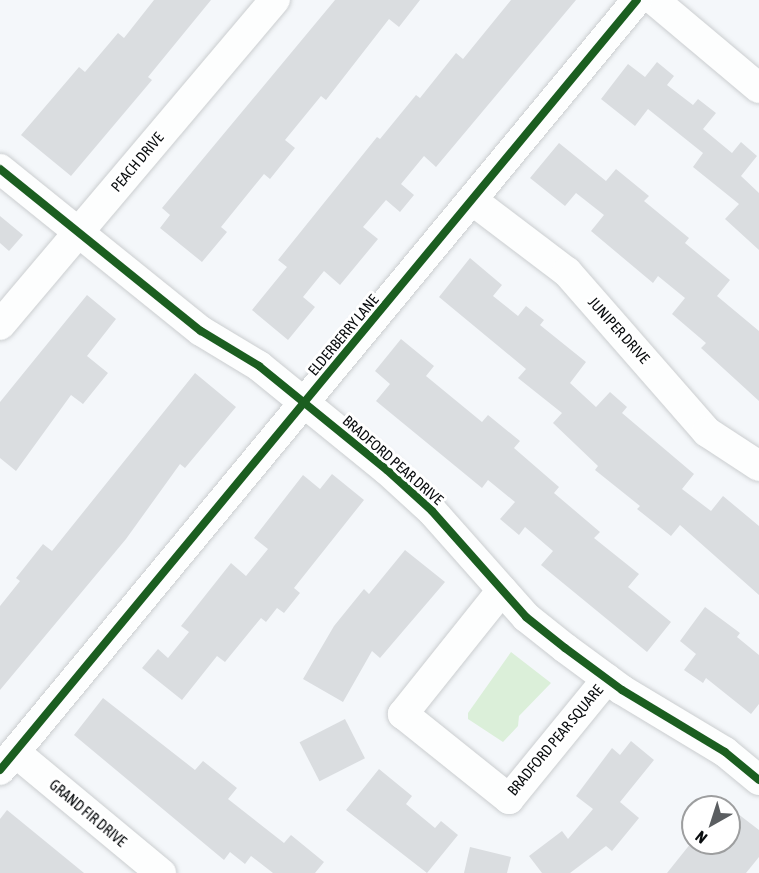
<!DOCTYPE html>
<html>
<head>
<meta charset="utf-8">
<style>
	body { margin:0 }
	#map { position:relative; width:759px; height:873px; overflow:hidden; background:#f4f7fa; font-family:"Asap Condensed",sans-serif }
	div>[style] { position:absolute }
	[style*='--x'] { left:calc(var(--x)*1px); top:calc(var(--y)*1px); width:calc(var(--w)*1px); rotate:calc(var(--a)*1deg) }
	.green>* { inset:0; background:#dbefd9 }
	.building>* { inset:0; background:#dadde0; transform-origin:0 0 }
	.roads { filter:drop-shadow(0 0 2px #cbced0) drop-shadow(0 0 2px #cbced0) }
	.minor>* { height:30px; margin:-15px; padding:0 15px; transform-origin:15px; border-radius:15px; background:#fdfefe }
	.cycleway>* { height:8px; margin:-4px; padding:0 4px; transform-origin:4px; border-radius:4px; background:#1b5e20 }
	span { translate:-50% -50%; white-space:nowrap; text-align:center; line-height:1.15; -webkit-text-stroke:6px #fff; paint-order:stroke }
	.street-label { font-size:15px; color:#090c0e }
	.north { position:absolute; left:681px; top:795px; width:60px; height:60px; box-sizing:border-box; background:#fff; border:2px solid #9d9e9f; border-radius:50%; rotate:219deg; font-size:16px; font-weight:700; line-height:24px; text-align:center; color:#090c0e }
	.north::after { content:''; display:block; margin:auto; width:21px; height:27px; background:#5b5e61; clip-path:polygon(50% 0,100% 100%,50% 72%,0 100%) }
</style>
</head>
<body>
<div id="map">
	<div class="green">
		<i style="clip-path:polygon(511px 652px,551px 683px,519px 716px,518px 726px,503px 742px,468px 719px,468px 713px)"></i>
	</div>
	<div class="building">
		<i style="clip-path:polygon(154px 0,211px 0,148px 77px,152px 80px,71px 176px,21px 135px,79px 67px,85px 72px,118px 33px,124px 38px)"></i>
		<i style="clip-path:polygon(335px 0,420px 0,399px 27px,389px 19px,326px 100px,321px 96px,285px 140px,295px 148px,270px 179px,264px 174px,221px 227px,227px 232px,202px 262px,160px 228px,170px 215px,162px 208px)"></i>
		<i style="clip-path:polygon(511px 0,576px 0,436px 167px,424px 156px,401px 184px,414px 195px,400px 212px,386px 200px,363px 227px,378px 239px,340px 285px,324px 271px,303px 297px,315px 307px,288px 340px,252px 310px,287px 267px,278px 260px,377px 137px,380px 139px,416px 95px,420px 98px,456px 53px,463px 59px)"></i>
		<i style="clip-path:polygon(657px 62px,674px 76px,667px 85px,693px 105px,698px 99px,716px 113px,703px 129px,732px 153px,741px 142px,757px 156px,741px 176px,759px 193px,759px 250px,725px 219px,739px 204px,693px 167px,703px 153px,648px 109px,635px 126px,601px 99px,628px 64px,645px 77px)"></i>
		<i style="clip-path:polygon(559px 143px,606px 181px,616px 169px,649px 196px,644px 201px,689px 238px,685px 243px,730px 280px,717px 296px,759px 331px,759px 401px,701px 348px,706px 343px,672px 314px,685px 298px,658px 276px,653px 283px,591px 231px,604px 215px,576px 193px,565px 206px,530px 178px)"></i>
		<i style="clip-path:polygon(0 216px,23px 235px,9px 251px,0 243px)"></i>
		<i style="clip-path:polygon(470px 258px,502px 285px,493px 296px,518px 316px,526px 306px,544px 320px,540px 325px,586px 362px,570px 383px,596px 407px,610px 392px,627px 407px,622px 413px,694px 474px,682px 489px,711px 511px,723px 496px,759px 526px,759px 595px,680px 525px,671px 536px,637px 509px,640px 506px,595px 470px,598px 466px,553px 423px,562px 413px,518px 378px,526px 369px,439px 297px)"></i>
		<i style="clip-path:polygon(87px 295px,116px 319px,87px 356px,108px 373px,83px 404px,71px 395px,16px 471px,0 458px,0 402px)"></i>
		<i style="clip-path:polygon(401px 339px,434px 366px,426px 376px,482px 422px,488px 415px,520px 441px,514px 448px,559px 487px,554px 493px,600px 532px,594px 538px,639px 574px,628px 587px,671px 622px,647px 652px,541px 565px,553px 551px,525px 527px,519px 535px,500px 519px,515px 502px,488px 480px,482px 488px,376px 401px,390px 384px,375px 371px)"></i>
		<i style="clip-path:polygon(195px 373px,236px 407px,185px 468px,180px 464px,126px 539px,0 690px,0 606px,20px 581px,16px 578px,43px 544px,52px 551px)"></i>
		<i style="clip-path:polygon(332px 474px,364px 500px,294px 588px,300px 593px,284px 613px,277px 608px,266px 622px,261px 618px,225px 662px,217px 656px,182px 700px,142px 668px,158px 649px,168px 658px,189px 632px,181px 626px,231px 563px,246px 576px,268px 549px,254px 538px,303px 475px,320px 489px)"></i>
		<i style="clip-path:polygon(405px 550px,445px 582px,380px 658px,372px 651px,343px 702px,303px 679px,334px 626px,364px 589px,369px 594px)"></i>
		<i style="clip-path:polygon(705px 607px,740px 633px,737px 637px,759px 655px,759px 704px,751px 714px,706px 678px,703px 683px,684px 670px,696px 654px,680px 641px)"></i>
		<i style="clip-path:polygon(103px 698px,195px 770px,203px 761px,237px 788px,228px 799px,284px 843px,291px 835px,324px 862px,315px 873px,273px 873px,251px 856px,245px 864px,230px 852px,224px 860px,74px 735px)"></i>
		<i style="left:345px;top:719px;width:44px;height:51px;rotate:63deg"></i>
		<i style="clip-path:polygon(631px 741px,654px 760px,620px 802px,639px 818px,612px 851px,606px 846px,570px 873px,542px 873px,529px 856px,562px 831px,568px 839px,593px 809px,576px 796px,612px 748px,620px 755px)"></i>
		<i style="clip-path:polygon(379px 769px,412px 796px,406px 804px,435px 828px,441px 821px,458px 835px,427px 873px,346px 810px)"></i>
		<i style="clip-path:polygon(729px 807px,759px 830px,759px 857px,746px 873px,667px 873px,691px 843px,729px 843px)"></i>
		<i style="clip-path:polygon(7px 810px,84px 873px,0 873px,0 819px)"></i>
		<i style="clip-path:polygon(470px 847px,511px 857px,507px 873px,464px 873px)"></i>
	</div>
	<div class="roads">
		<div class="minor">
			<i style="--x:654;--y:0;--w:137;--a:40"></i>
			<i style="--x:0;--y:169;--w:258;--a:38.9"></i>
			<i style="--x:201;--y:331;--w:68;--a:31.1"></i>
			<i style="--x:259;--y:366;--w:165;--a:39.1"></i>
			<i style="--x:387;--y:470;--w:61;--a:42.3"></i>
			<i style="--x:432;--y:511;--w:142;--a:48.4"></i>
			<i style="--x:526;--y:617;--w:50;--a:38.5"></i>
			<i style="--x:565;--y:648;--w:71;--a:36.4"></i>
			<i style="--x:622;--y:690;--w:120;--a:31"></i>
			<i style="--x:725;--y:752;--w:44;--a:39.5"></i>
			<i style="--x:472;--y:200;--w:119;--a:37.2"></i>
			<i style="--x:567;--y:272;--w:213;--a:48.8"></i>
			<i style="--x:707;--y:432;--w:62;--a:33.2"></i>
			<i style="--x:0;--y:325;--w:426;--a:-49.8"></i>
			<i style="--x:502;--y:590;--w:159;--a:128.6"></i>
			<i style="--x:403;--y:714;--w:136;--a:38.7"></i>
			<i style="--x:509;--y:799;--w:155;--a:-50.8"></i>
			<i style="--x:15;--y:752;--w:190;--a:39.7"></i>
			<i style="--x:0;--y:770;--w:999;--a:-50.4"></i>
		</div>
	</div>
	<div class="cycleway">
		<i style="--x:0;--y:169;--w:258;--a:38.9"></i>
		<i style="--x:201;--y:331;--w:68;--a:31.1"></i>
		<i style="--x:259;--y:366;--w:165;--a:39.1"></i>
		<i style="--x:387;--y:470;--w:61;--a:42.3"></i>
		<i style="--x:432;--y:511;--w:142;--a:48.4"></i>
		<i style="--x:526;--y:617;--w:50;--a:38.5"></i>
		<i style="--x:565;--y:648;--w:71;--a:36.4"></i>
		<i style="--x:622;--y:690;--w:120;--a:31"></i>
		<i style="--x:725;--y:752;--w:44;--a:39.5"></i>
		<i style="--x:0;--y:770;--w:999;--a:-50.4"></i>
	</div>
	<div class="street-label">
		<span style="left:137px;top:162px;rotate:-50deg">PEACH DRIVE</span>
		<span style="left:619px;top:330px;rotate:48deg">JUNIPER DRIVE</span>
		<span style="left:343px;top:335px;rotate:-50deg">ELDERBERRY LANE</span>
		<span style="left:393px;top:460px;rotate:41deg">BRADFORD PEAR DRIVE</span>
		<span style="left:555px;top:740px;rotate:-50deg">BRADFORD PEAR SQUARE</span>
		<span style="left:88px;top:813px;rotate:40deg">GRAND FIR DRIVE</span>
	</div>
	<div class="north">N</div>
</div>
</body>
</html>
